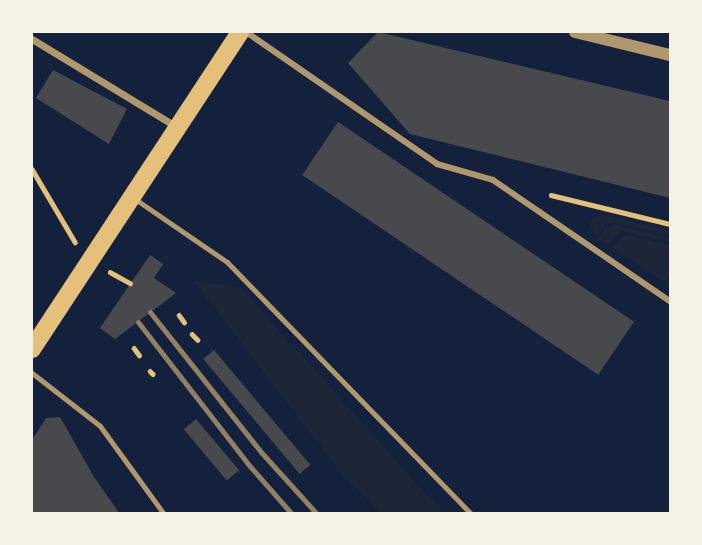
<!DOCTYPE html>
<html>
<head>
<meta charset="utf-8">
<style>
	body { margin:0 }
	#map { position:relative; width:702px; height:545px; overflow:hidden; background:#14213d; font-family:"Noto Serif",serif }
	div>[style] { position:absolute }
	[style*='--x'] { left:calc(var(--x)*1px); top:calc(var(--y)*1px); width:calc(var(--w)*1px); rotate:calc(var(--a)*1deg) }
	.green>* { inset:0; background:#1d2539 }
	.building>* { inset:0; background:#48494c; transform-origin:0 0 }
	.path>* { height:4.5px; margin:-2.25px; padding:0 2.25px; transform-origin:2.25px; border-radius:2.25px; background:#e5c07b }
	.service>* { height:5px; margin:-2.5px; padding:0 2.5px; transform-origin:2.5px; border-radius:2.5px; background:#b1986c }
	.pedestrian>* { height:6px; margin:-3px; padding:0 3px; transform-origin:3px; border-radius:3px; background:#b1986c }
	.minor>* { height:7px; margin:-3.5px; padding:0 3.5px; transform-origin:3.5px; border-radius:3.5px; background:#b1986c }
	.tertiary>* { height:12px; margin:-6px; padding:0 6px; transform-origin:6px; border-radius:6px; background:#b1986c }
	.primary>* { height:18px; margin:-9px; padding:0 9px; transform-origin:9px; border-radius:9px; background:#e5c07b }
	.rail>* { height:5px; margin:-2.5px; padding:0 2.5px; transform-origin:2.5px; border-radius:2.5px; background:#918062 }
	span { translate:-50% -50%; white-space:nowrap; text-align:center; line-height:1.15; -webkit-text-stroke:5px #f6f1e7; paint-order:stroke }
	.frame { position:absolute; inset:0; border:33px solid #f6f1e7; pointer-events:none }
</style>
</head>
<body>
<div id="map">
	<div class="green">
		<i style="clip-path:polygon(603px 214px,670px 231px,670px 235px,613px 222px,605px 224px,596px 237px,588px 222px)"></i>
		<i style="clip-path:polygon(615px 225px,670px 238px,670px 242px,622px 231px,608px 245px,598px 239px,607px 227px)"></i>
		<i style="clip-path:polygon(624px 235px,670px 245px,670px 273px,664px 282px,612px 247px)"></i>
		<i style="clip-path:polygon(194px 281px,240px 287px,443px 513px,381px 513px,339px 470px)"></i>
	</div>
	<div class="building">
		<i style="clip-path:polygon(378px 32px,670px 101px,670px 198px,410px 134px,348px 63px)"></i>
		<i style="clip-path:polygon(53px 70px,127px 109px,109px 144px,36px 98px)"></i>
		<i style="left:338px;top:122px;width:357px;height:64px;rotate:34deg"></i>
		<i style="clip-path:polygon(150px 255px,163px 264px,154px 278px,176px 293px,115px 339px,100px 328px)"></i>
		<i style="left:214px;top:350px;width:150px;height:14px;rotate:50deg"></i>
		<i style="clip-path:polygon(60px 417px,94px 477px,120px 514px,32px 514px,32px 440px,46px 418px)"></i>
		<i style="left:196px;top:419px;width:67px;height:16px;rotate:50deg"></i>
	</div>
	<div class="path">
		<i style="--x:32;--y:169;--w:85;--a:59.5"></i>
		<i style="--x:551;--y:195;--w:122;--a:13.7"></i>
		<i style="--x:110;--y:272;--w:23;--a:29"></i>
		<i style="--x:179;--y:315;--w:9;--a:54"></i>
		<i style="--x:192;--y:334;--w:8;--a:45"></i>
		<i style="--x:134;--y:348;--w:9;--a:54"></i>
		<i style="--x:150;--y:371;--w:4;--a:45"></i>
	</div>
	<div class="service">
		<i style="--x:135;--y:199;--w:112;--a:34.4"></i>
		<i style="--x:227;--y:262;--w:351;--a:45.9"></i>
		<i style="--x:32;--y:373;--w:86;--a:37.9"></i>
		<i style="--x:100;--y:426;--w:109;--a:54"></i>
	</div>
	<div class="pedestrian">
		<i style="--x:246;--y:32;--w:232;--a:34.6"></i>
		<i style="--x:437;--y:164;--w:58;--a:15.9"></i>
		<i style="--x:493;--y:180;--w:214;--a:34.4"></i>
	</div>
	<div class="minor">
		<i style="--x:32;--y:39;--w:170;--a:31.3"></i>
	</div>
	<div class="tertiary">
		<i style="--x:575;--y:32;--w:98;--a:13.6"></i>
	</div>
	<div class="primary">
		<i style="--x:32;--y:349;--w:379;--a:-56.7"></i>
	</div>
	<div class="rail">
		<i style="--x:150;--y:312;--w:179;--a:51.6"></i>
		<i style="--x:261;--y:452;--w:84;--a:47.9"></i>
		<i style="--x:138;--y:322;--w:180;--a:52.2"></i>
		<i style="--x:248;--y:464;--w:67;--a:48.7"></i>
	</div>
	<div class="frame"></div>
</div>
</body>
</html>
